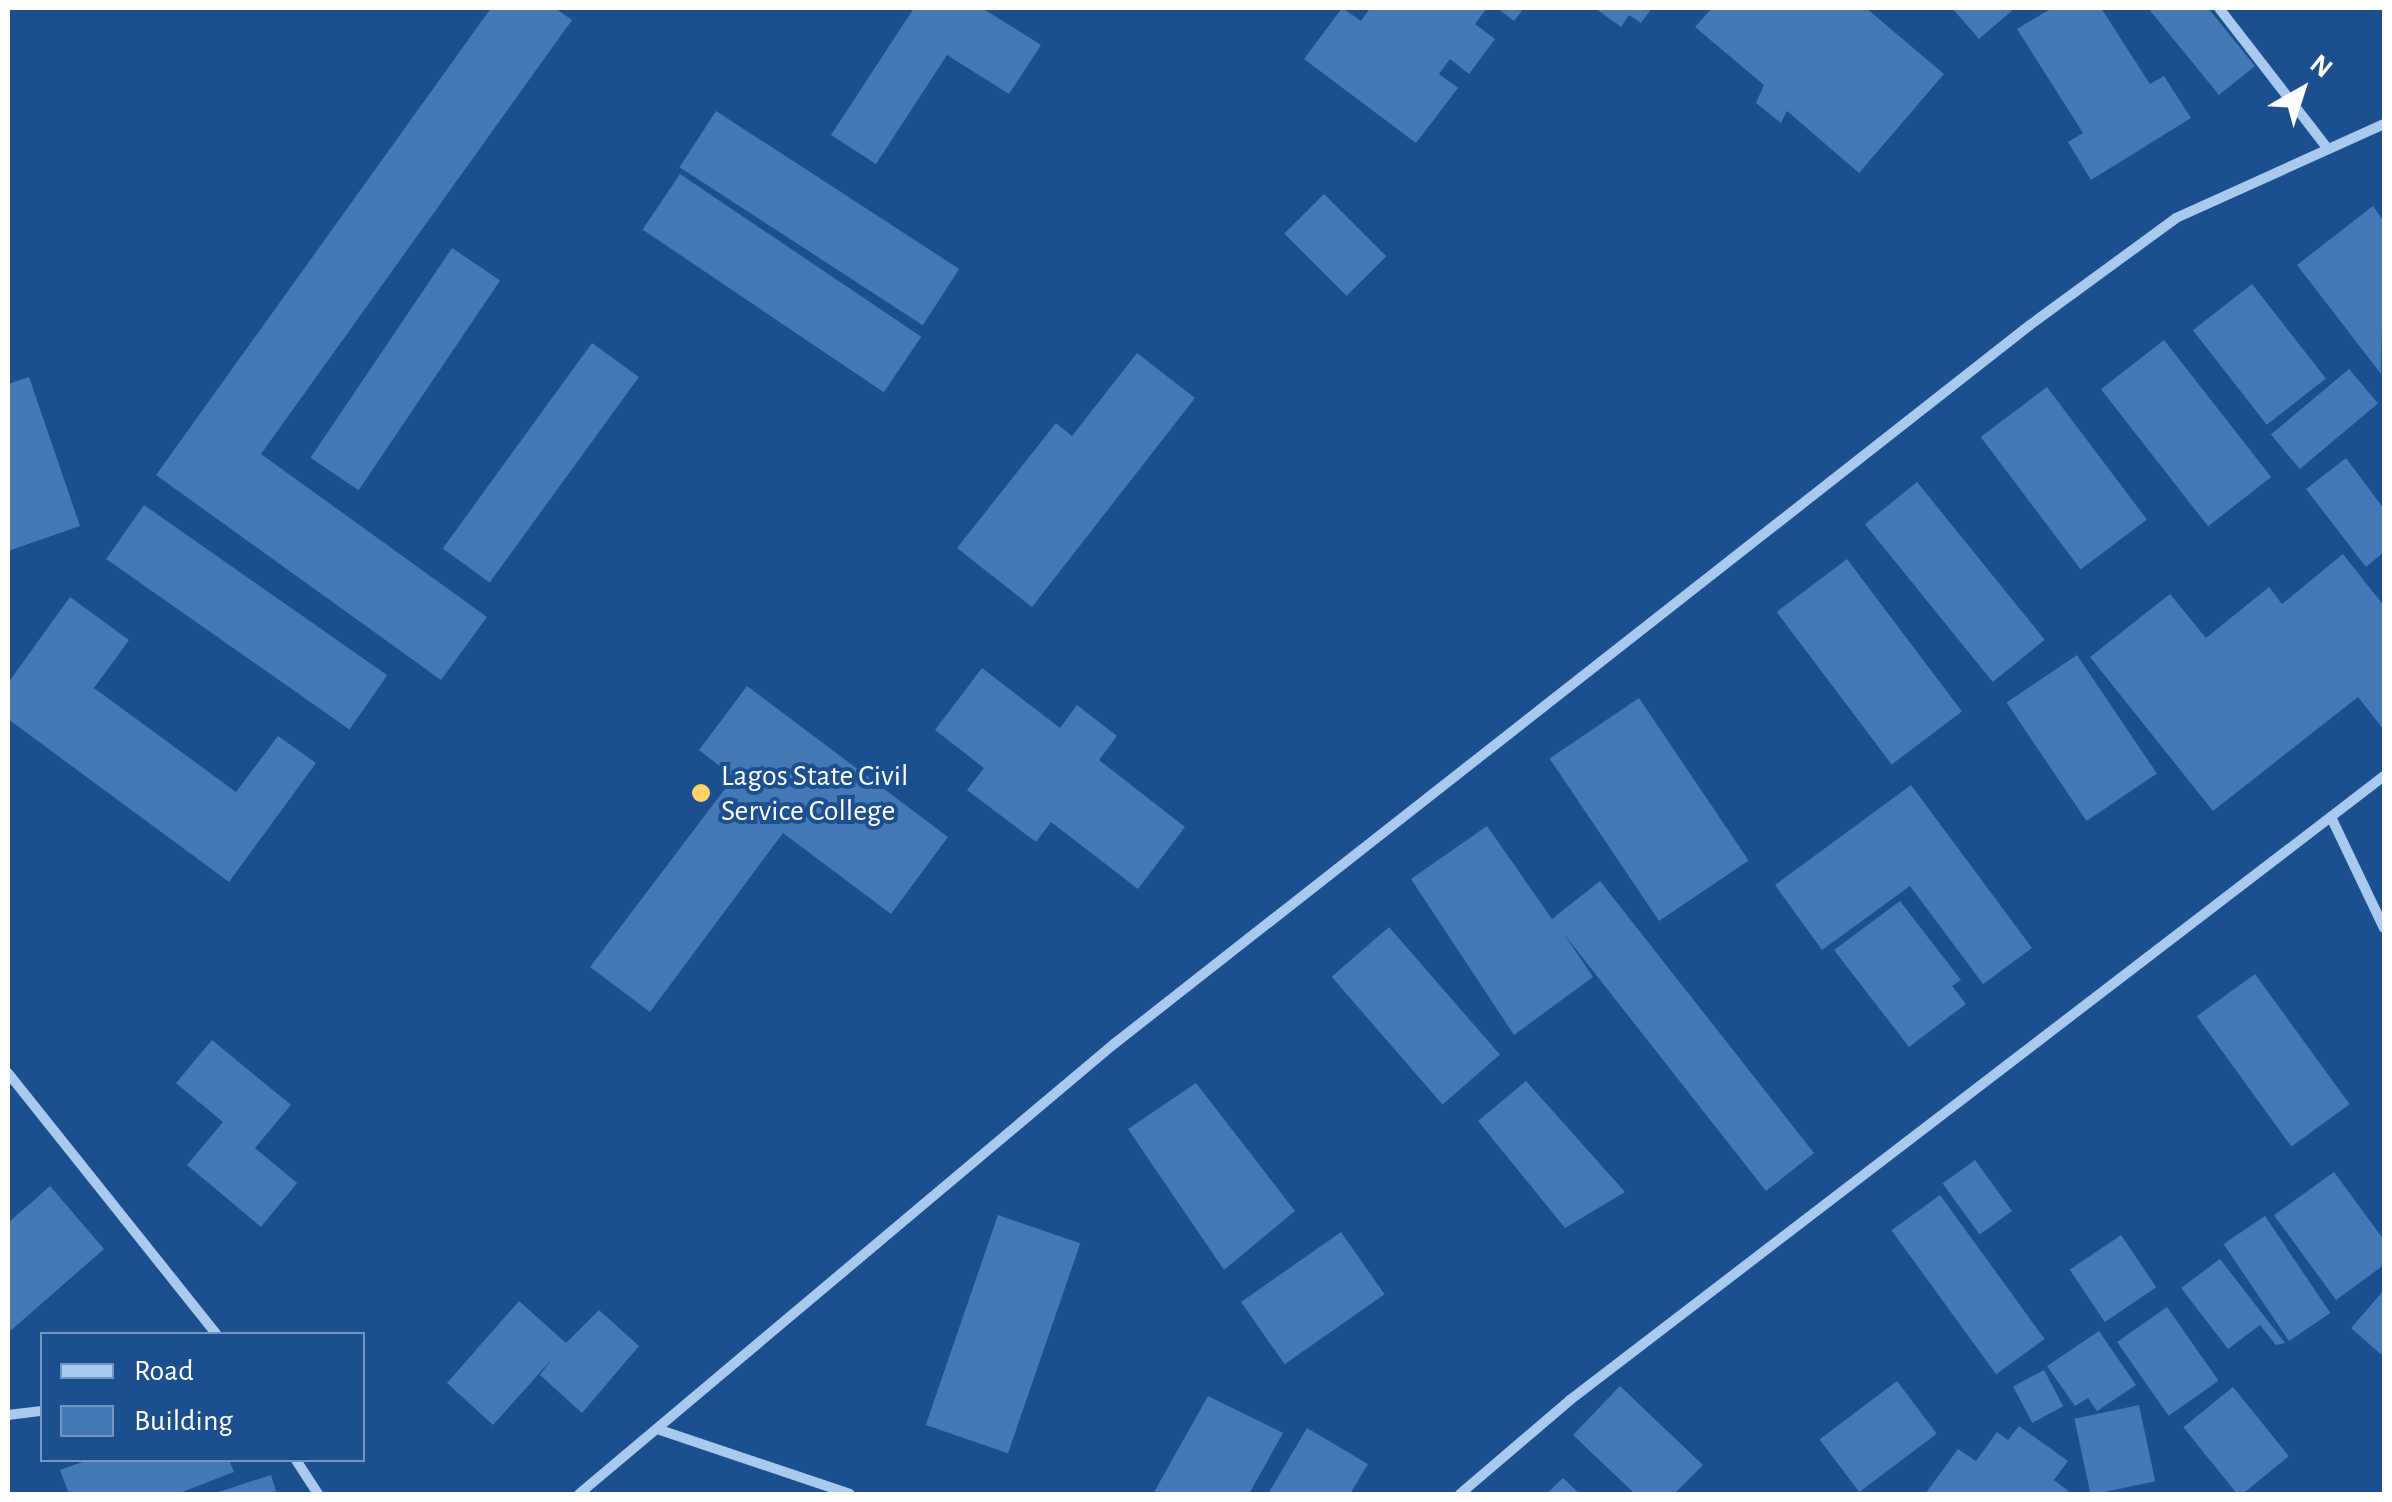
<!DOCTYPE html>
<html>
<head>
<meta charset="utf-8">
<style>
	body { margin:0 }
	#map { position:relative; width:2392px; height:1502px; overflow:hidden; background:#1b4f8f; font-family:"Alegreya Sans",sans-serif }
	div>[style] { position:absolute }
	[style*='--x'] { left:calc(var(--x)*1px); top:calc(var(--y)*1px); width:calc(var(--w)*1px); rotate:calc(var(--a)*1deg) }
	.building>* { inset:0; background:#4478b7; transform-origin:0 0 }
	.minor>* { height:10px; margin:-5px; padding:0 5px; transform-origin:5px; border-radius:5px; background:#a9c9ee }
	.dots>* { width:28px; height:28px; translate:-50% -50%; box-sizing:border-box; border:5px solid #1b4f8f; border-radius:50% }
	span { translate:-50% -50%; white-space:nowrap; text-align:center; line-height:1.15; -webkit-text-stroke:8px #1b4f8f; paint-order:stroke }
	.poi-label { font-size:30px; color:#fff }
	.left { translate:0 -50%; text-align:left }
	.frame { position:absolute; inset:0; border:10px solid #fff; pointer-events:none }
	.legend { position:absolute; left:40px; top:1332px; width:325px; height:130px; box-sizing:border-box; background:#1b4f8f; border:2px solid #7695bc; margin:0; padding:12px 18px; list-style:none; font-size:30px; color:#fff }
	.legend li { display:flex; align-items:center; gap:20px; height:50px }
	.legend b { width:50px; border:2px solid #7695bc }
	.north { position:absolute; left:2252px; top:40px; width:100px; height:100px; -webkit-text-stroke:8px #1b4f8f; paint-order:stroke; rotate:39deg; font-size:28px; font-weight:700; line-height:40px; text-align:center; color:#fff }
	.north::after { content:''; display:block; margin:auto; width:35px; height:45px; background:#fff; clip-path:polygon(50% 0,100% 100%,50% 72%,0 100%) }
</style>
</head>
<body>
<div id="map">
	<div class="building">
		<i style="clip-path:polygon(491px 8px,555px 8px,572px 20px,261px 454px,487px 617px,441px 680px,156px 475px)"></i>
		<i style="clip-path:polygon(914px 8px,982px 8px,1041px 45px,1009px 94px,947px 55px,876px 164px,831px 135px)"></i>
		<i style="clip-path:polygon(1342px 8px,1361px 21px,1370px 8px,1487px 8px,1475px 24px,1495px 39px,1469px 74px,1450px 59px,1439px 74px,1458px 88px,1416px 143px,1304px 59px)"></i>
		<i style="clip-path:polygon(1497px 8px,1524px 8px,1514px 21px)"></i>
		<i style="clip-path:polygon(1595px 8px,1652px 8px,1641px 23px,1629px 15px,1621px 27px)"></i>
		<i style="clip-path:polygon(1712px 8px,1866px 8px,1944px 74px,1859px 173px,1787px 111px,1781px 123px,1756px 103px,1764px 85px,1695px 27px)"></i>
		<i style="clip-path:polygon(1952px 8px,2015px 8px,1979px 39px)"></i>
		<i style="clip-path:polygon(2052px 8px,2101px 8px,2150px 84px,2164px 76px,2191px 118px,2091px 180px,2068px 142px,2083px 133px,2017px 29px)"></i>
		<i style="clip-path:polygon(2148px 8px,2208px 8px,2255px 66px,2219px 95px)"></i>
		<i style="left:716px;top:111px;width:290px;height:67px;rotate:33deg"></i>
		<i style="left:680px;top:174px;width:291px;height:67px;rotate:34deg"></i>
		<i style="left:1324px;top:194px;width:88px;height:56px;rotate:45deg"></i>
		<i style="clip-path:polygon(2373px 206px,2384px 222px,2381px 374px,2297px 265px)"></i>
		<i style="left:452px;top:248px;width:58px;height:253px;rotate:34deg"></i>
		<i style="left:2252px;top:284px;width:120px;height:75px;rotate:52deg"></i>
		<i style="left:2164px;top:340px;width:174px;height:80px;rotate:52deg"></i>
		<i style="left:592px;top:343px;width:58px;height:254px;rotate:36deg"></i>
		<i style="clip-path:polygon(1137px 353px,1195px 398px,1032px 607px,957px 548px,1056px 423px,1072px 436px)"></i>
		<i style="left:2349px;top:369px;width:45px;height:102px;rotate:50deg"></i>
		<i style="clip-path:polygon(29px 377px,80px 526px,8px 551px,8px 384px)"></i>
		<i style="left:2047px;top:387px;width:166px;height:83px;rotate:53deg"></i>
		<i style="clip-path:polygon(2346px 458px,2384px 509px,2384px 552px,2366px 567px,2306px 489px)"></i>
		<i style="left:1917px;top:482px;width:203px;height:67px;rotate:51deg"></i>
		<i style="left:144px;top:505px;width:297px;height:66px;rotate:35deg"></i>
		<i style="clip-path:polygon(2343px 554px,2384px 606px,2384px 730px,2358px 697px,2213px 811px,2090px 657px,2170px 594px,2206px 638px,2269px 587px,2282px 604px)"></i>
		<i style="left:1847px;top:559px;width:191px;height:88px;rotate:53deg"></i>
		<i style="clip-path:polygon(70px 597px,129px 640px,94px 688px,236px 792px,278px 736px,316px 763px,229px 882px,8px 719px,8px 683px)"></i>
		<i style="left:2077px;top:655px;width:143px;height:85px;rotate:56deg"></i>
		<i style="clip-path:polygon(982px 668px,1060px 728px,1077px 705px,1117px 736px,1099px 760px,1185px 827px,1138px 889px,1051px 822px,1036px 842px,967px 790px,984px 768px,935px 730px)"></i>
		<i style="clip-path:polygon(747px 686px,948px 837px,891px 914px,783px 833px,650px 1012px,590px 967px,734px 777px,699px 750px)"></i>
		<i style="left:1639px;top:698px;width:196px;height:108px;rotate:56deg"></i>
		<i style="clip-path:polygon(1911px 785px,2032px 948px,1983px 984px,1910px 886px,1822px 950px,1775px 885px)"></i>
		<i style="clip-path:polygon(1487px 826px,1552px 919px,1600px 881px,1814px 1153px,1766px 1191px,1564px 934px,1593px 977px,1514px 1035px,1411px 879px)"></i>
		<i style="clip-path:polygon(1900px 901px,1961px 980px,1952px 986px,1966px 1004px,1909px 1047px,1834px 950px)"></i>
		<i style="left:1389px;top:927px;width:169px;height:76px;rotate:49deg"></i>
		<i style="left:2255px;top:974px;width:161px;height:72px;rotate:54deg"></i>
		<i style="clip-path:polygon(212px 1040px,291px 1105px,255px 1148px,297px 1183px,261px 1227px,187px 1165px,223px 1122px,176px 1083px)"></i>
		<i style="clip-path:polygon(1526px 1081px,1625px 1192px,1565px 1228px,1478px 1121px)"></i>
		<i style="clip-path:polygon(1196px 1083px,1295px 1211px,1224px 1270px,1128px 1129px)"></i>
		<i style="left:1975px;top:1160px;width:63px;height:40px;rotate:54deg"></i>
		<i style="clip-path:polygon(2334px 1172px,2384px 1240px,2384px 1265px,2336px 1300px,2274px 1215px)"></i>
		<i style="clip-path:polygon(50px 1186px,104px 1249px,8px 1333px,8px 1223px)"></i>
		<i style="left:1940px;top:1195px;width:178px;height:60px;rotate:54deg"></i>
		<i style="left:998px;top:1215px;width:87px;height:222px;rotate:19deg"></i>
		<i style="left:2265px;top:1216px;width:117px;height:50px;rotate:56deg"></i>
		<i style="left:1341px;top:1232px;width:76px;height:122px;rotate:55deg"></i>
		<i style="left:2121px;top:1235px;width:63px;height:62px;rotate:56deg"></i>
		<i style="clip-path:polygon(2220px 1259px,2285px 1343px,2276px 1345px,2260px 1325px,2228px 1349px,2181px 1288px)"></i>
		<i style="clip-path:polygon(2384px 1290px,2384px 1357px,2351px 1328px)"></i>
		<i style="clip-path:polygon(519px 1301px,566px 1343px,599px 1310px,639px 1346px,582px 1413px,540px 1375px,552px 1359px,493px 1425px,447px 1383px)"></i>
		<i style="left:2167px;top:1307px;width:90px;height:61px;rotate:55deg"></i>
		<i style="clip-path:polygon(2099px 1331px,2136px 1385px,2097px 1411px,2088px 1398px,2075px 1406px,2047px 1366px)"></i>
		<i style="left:2044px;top:1370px;width:41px;height:35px;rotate:62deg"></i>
		<i style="left:1897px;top:1381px;width:66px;height:97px;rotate:53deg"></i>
		<i style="clip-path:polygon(1620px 1386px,1703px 1465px,1674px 1494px,1635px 1494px,1573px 1435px)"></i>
		<i style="left:2233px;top:1387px;width:89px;height:64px;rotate:51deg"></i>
		<i style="clip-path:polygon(1208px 1396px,1283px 1433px,1249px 1494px,1153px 1494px)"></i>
		<i style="left:2139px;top:1405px;width:78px;height:66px;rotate:78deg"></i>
		<i style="clip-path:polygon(2019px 1426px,2068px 1461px,2054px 1480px,2072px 1494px,1925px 1494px,1958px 1449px,1976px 1461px,1997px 1432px,2008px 1440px)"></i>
		<i style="clip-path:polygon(1307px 1428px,1368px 1464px,1350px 1494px,1268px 1494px)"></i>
		<i style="clip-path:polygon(88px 1460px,229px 1460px,234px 1472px,177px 1494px,69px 1494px,60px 1470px)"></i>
		<i style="clip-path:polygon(271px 1475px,277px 1494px,212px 1494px)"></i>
		<i style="clip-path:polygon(1563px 1478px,1580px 1494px,1546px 1494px)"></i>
	</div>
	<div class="minor">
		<i style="--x:2219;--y:8;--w:178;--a:52.3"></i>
		<i style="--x:2331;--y:817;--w:123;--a:64.5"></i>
		<i style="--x:8;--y:1073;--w:334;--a:51.4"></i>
		<i style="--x:8;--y:1415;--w:34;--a:-7"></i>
		<i style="--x:660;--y:1430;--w:200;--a:18.6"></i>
		<i style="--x:296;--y:1460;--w:40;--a:57.1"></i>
		<i style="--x:579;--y:1494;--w:699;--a:-40.07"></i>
		<i style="--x:1114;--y:1044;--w:1164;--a:-38.13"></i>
		<i style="--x:2030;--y:325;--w:181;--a:-36.2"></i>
		<i style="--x:2176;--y:218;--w:228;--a:-24.3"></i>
		<i style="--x:1460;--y:1494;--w:145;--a:-40.5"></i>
		<i style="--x:1570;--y:1400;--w:1026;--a:-37.47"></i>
	</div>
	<div class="dots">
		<i style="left:701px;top:793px;background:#ffd166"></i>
	</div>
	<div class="poi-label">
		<span class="left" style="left:721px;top:793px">Lagos State Civil<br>Service College</span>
	</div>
	<div class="frame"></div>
	<ul class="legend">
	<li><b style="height:12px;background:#a9c9ee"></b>Road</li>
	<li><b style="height:28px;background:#4478b7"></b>Building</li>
	</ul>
	<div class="north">N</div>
</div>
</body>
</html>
